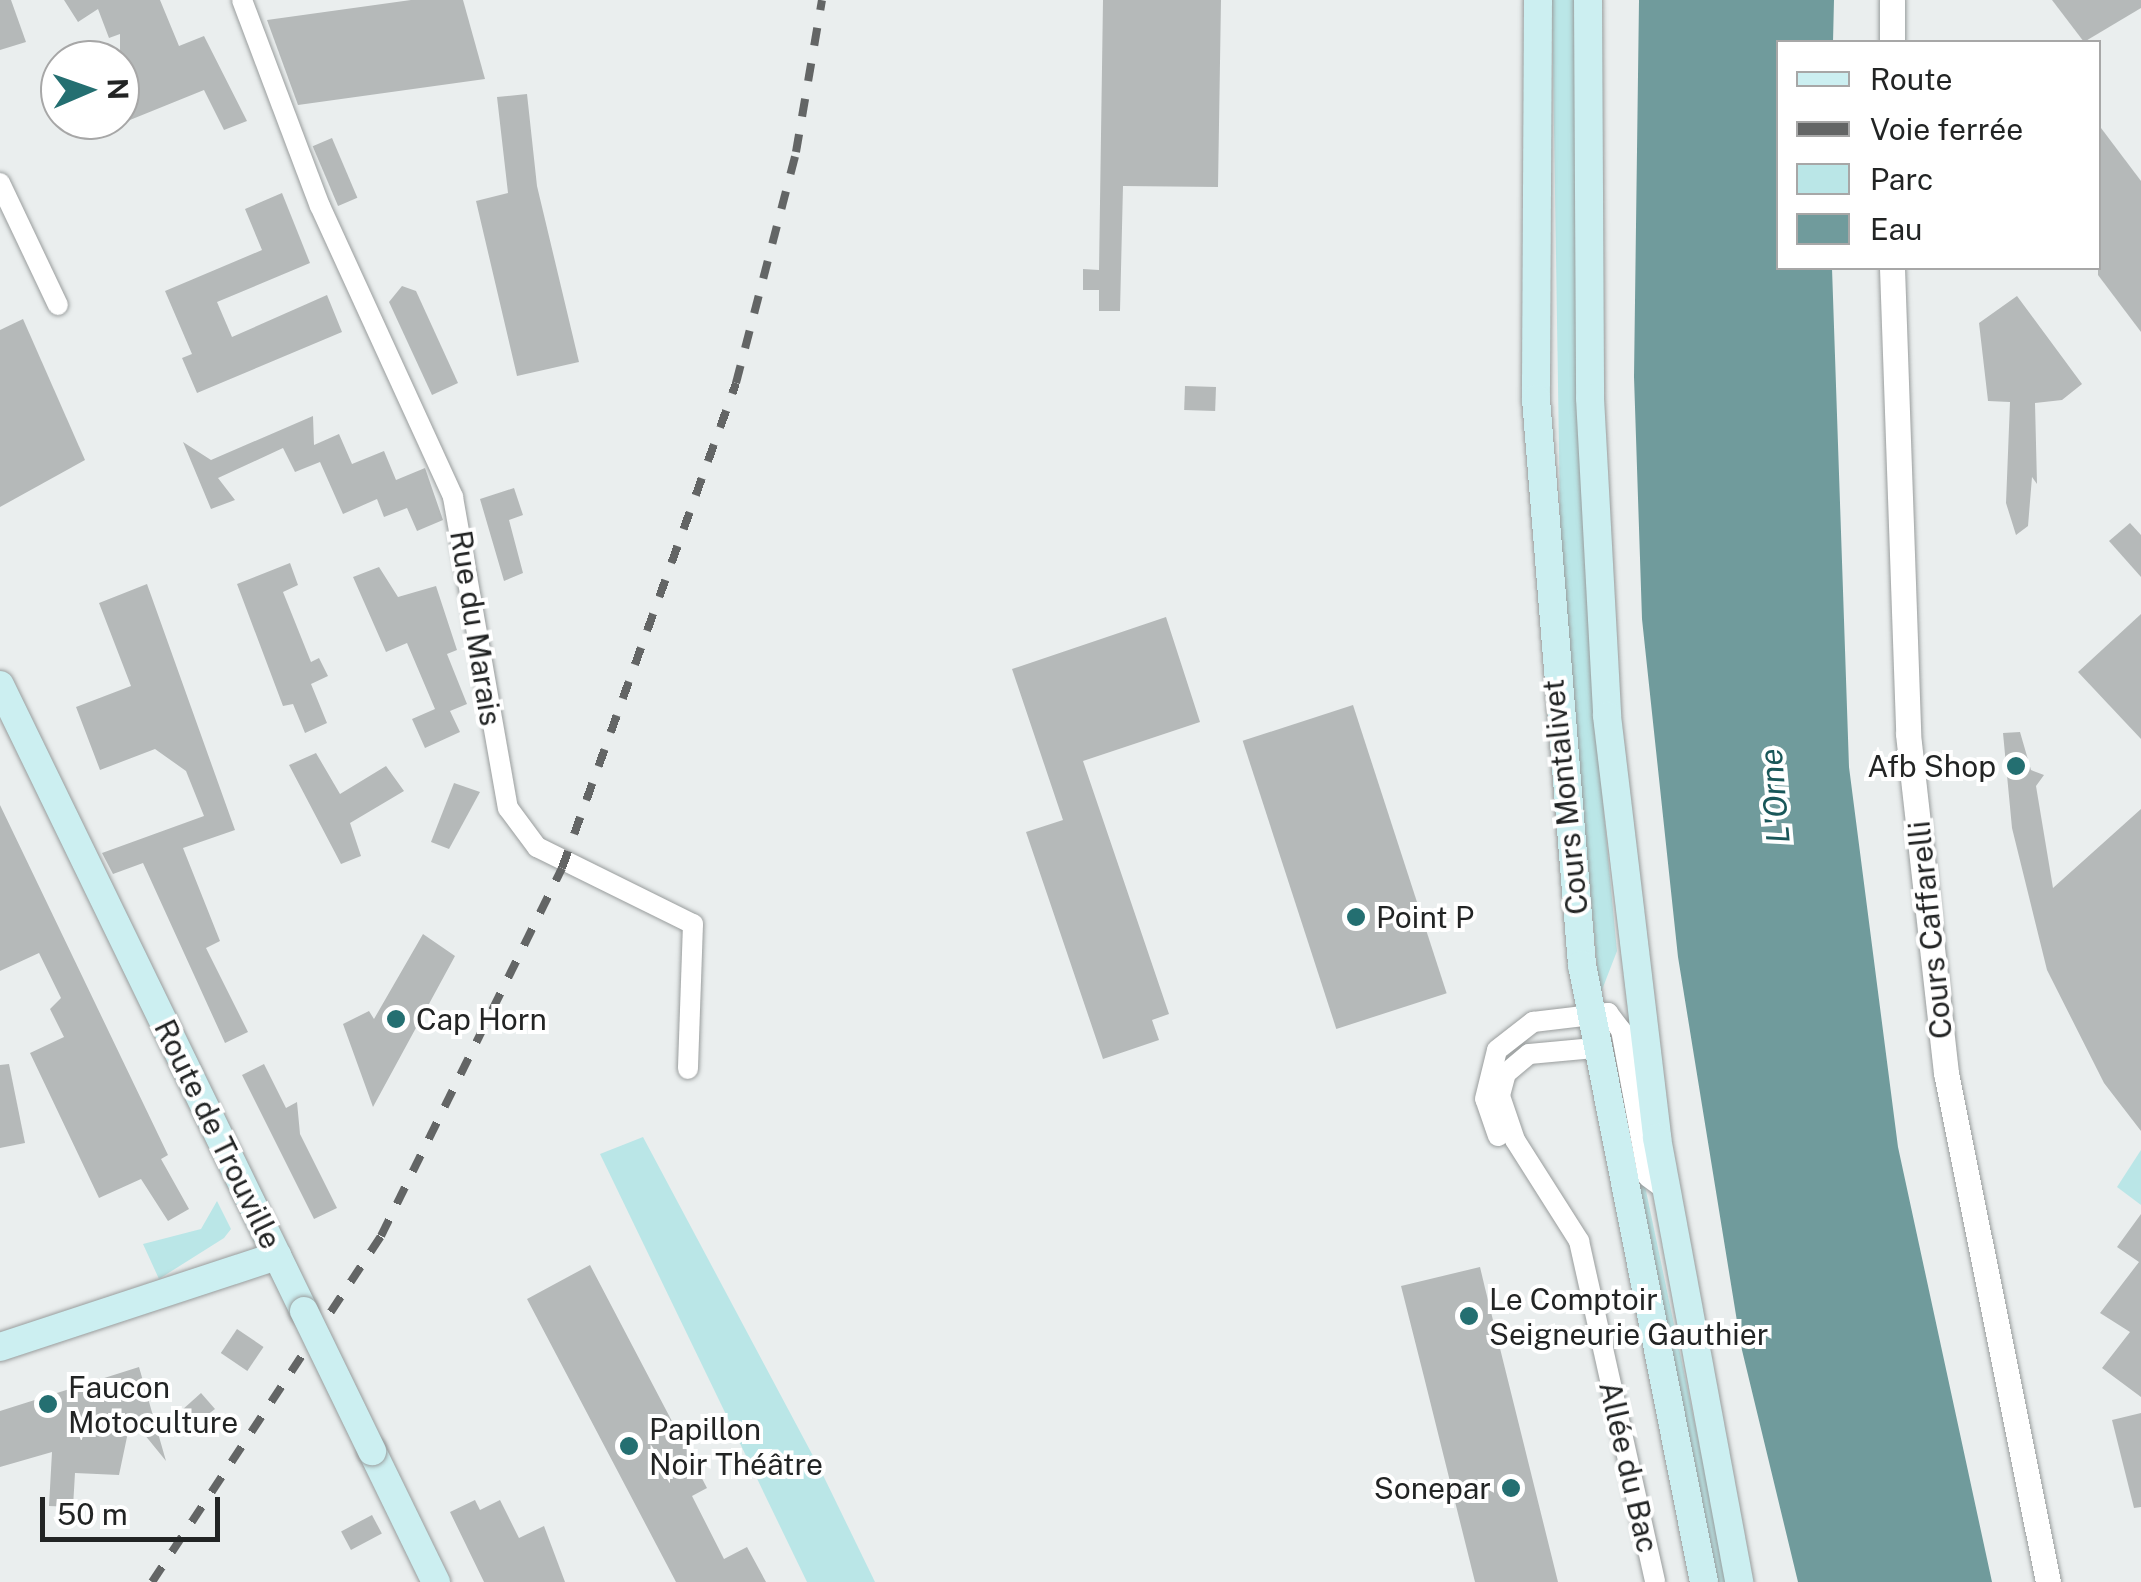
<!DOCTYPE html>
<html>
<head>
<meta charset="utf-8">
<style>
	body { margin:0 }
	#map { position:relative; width:2141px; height:1582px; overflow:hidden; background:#eaeeee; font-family:"Public Sans",sans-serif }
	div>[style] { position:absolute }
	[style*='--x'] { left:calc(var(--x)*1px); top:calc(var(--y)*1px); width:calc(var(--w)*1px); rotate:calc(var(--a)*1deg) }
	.green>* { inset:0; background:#bae6e7 }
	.water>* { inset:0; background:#709b9c }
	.building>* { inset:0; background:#b5b9b9; transform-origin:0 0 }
	.roads { filter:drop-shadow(0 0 2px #999d9d) drop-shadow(0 0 2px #999d9d) }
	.minor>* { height:20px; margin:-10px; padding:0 10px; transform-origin:10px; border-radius:10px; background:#fff }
	.tertiary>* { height:25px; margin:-12.5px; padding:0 12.5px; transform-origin:12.5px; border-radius:12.5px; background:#fff }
	.secondary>* { height:28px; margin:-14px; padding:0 14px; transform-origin:14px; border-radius:14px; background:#cceff1 }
	.rail>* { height:8px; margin-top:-4px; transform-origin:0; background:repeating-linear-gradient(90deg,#636565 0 18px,transparent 0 36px) }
	.bridges { filter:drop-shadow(0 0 2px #999d9d) drop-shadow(0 0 2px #999d9d) }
	.secondary-bridge>* { height:28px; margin:-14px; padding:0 14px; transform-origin:14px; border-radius:14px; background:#cceff1 }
	.dots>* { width:28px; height:28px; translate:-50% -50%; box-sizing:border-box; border:5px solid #fff; border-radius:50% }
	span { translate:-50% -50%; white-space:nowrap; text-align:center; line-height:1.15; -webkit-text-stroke:8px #fff; paint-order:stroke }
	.street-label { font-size:30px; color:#222424 }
	.poi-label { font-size:30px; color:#222424 }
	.right { translate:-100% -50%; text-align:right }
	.left { translate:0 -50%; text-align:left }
	.water-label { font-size:32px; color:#195759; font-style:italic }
	.legend { position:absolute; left:1776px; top:40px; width:325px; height:230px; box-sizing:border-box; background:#fff; border:2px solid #a7a7a7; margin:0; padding:12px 18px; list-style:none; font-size:30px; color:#222424 }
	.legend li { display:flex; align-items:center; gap:20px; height:50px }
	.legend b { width:50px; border:2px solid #a7a7a7 }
	.north { position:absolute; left:40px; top:40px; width:100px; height:100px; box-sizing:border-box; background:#fff; border:2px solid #a7a7a7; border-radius:50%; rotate:88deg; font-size:28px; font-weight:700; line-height:40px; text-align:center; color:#222424 }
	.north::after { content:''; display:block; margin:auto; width:35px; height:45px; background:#246f71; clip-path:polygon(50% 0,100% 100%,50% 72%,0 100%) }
	.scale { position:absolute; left:40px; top:1497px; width:180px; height:45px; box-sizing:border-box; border:5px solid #222424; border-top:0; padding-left:12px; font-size:30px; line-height:35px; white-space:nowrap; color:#222424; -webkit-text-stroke:8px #fff; paint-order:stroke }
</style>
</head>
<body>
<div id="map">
	<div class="green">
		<i style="clip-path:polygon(1552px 0,1576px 0,1594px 709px,1617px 951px,1600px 995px,1561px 578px)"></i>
		<i style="clip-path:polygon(1610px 1043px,1619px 1062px,1728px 1582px,1715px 1582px)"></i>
		<i style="clip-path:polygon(643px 1137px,820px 1469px,875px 1582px,807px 1582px,600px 1154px)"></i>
		<i style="clip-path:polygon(2141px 1150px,2141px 1205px,2117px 1187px)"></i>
		<i style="clip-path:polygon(217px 1201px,231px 1229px,224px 1238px,159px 1279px,143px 1244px,201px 1229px)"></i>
	</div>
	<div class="water">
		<i style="clip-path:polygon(1639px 0,1834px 0,1833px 42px,1778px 42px,1778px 268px,1832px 268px,1849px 767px,1898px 1147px,1992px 1582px,1798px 1582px,1741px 1346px,1678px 957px,1642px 619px,1634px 377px)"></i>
	</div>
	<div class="building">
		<i style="clip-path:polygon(0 0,11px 0,26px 42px,0 50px)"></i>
		<i style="clip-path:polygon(64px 0,160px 0,179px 46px,204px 36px,247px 121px,224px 130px,204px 90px,120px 124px,120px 34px,109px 38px,98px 9px,78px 22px)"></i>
		<i style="clip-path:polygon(411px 0,463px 0,485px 79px,298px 105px,267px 20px)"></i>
		<i style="clip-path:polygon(1103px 0,1221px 0,1218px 187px,1123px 186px,1120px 311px,1099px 311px,1099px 290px,1083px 290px,1083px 269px,1099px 270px)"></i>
		<i style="clip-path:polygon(2052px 0,2141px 0,2141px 8px,2084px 42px)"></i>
		<i style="clip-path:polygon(527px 94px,537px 186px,579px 362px,517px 376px,476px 201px,508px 193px,497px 97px)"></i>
		<i style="clip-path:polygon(2098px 124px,2141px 181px,2141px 332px,2098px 275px)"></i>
		<i style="left:332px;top:138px;width:65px;height:21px;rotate:67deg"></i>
		<i style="clip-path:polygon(282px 193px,310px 263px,217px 302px,232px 337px,327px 295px,342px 332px,197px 393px,182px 358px,192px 354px,165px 291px,262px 250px,245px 209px)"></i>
		<i style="clip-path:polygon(402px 286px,416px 291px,458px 383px,432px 395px,389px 302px)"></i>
		<i style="clip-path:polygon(2017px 296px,2082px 384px,2062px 400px,2035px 403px,2037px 484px,2032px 477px,2028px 526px,2016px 535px,2006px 503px,2010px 402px,1988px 401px,1979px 323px)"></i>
		<i style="clip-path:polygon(23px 319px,85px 460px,0 507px,0 330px)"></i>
		<i style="left:1185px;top:386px;width:31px;height:24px;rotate:2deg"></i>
		<i style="clip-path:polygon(313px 416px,314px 445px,339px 434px,352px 464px,384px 451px,396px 480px,425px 468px,443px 520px,417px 531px,407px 508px,384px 517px,377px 499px,343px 514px,320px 462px,295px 472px,283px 448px,218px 478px,235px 500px,211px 509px,183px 442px,211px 460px)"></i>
		<i style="clip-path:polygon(514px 488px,523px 515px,509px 520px,523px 573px,504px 581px,480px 499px)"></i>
		<i style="clip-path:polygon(2130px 523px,2141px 535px,2141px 577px,2109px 541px)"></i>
		<i style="clip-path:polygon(290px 563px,298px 585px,283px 592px,311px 662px,319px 658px,328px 676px,311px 684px,327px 723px,305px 733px,293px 704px,283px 706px,237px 584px)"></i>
		<i style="clip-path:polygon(379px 567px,398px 597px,436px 586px,457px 650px,447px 654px,467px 704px,450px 711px,460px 732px,425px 748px,412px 719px,435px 709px,407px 643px,386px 652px,353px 577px)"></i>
		<i style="clip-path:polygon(147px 584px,235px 830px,183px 848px,220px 941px,206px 948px,248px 1032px,225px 1043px,143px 863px,113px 874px,102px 853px,204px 816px,186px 771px,155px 749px,100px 770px,76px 707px,131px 686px,99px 603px)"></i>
		<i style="clip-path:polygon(2141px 614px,2141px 739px,2078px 672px)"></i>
		<i style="clip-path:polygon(1166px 617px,1200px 722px,1083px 761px,1169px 1014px,1152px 1020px,1159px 1040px,1103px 1059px,1026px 832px,1063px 820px,1012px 669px)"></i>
		<i style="left:1353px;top:705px;width:303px;height:116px;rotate:72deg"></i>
		<i style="clip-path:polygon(2020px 732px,2031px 770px,2044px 775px,2036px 786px,2053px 888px,2141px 809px,2141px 1131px,2104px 1083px,2047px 970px,2012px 828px,2003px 733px)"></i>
		<i style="clip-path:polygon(316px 753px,340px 794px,386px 766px,404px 791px,350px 823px,361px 856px,341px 864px,289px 765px)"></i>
		<i style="clip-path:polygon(454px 783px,480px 792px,449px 849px,431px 842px)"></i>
		<i style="clip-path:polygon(0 805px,168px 1155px,161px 1159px,189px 1209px,168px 1221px,141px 1179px,99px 1198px,30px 1053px,64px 1037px,50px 1009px,61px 998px,39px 953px,0 971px)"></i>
		<i style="clip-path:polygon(423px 934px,455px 956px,373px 1107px,343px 1024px,369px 1011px,374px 1019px)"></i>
		<i style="clip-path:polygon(9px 1064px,25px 1143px,0 1148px,0 1065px)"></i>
		<i style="clip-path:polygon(264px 1064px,286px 1108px,297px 1102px,300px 1134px,337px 1208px,314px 1219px,242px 1075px)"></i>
		<i style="clip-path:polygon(2141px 1214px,2141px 1397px,2102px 1368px,2130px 1332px,2100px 1313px,2139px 1262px,2117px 1247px)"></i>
		<i style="clip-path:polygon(590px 1265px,707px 1488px,692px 1496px,724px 1559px,747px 1547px,766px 1582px,676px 1582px,527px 1299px)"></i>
		<i style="clip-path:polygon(1480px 1267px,1485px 1288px,1558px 1582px,1475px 1582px,1424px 1377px,1401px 1286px)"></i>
		<i style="left:237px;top:1329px;width:32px;height:29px;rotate:34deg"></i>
		<i style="clip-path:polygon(139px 1367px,166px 1461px,131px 1418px,119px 1475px,75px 1473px,73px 1507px,49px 1506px,52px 1452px,0 1467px,0 1411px)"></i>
		<i style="clip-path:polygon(201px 1393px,215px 1409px,182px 1434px,172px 1419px)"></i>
		<i style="clip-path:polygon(2141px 1413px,2141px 1507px,2134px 1508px,2112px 1420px)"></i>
		<i style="clip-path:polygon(475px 1500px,480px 1510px,500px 1500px,519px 1538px,544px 1526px,565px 1582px,484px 1582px,450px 1512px)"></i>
		<i style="left:372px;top:1515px;width:21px;height:35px;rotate:62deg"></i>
	</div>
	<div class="roads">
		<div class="minor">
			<i style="--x:242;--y:0;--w:220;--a:69.3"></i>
			<i style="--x:320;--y:206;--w:320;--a:65.4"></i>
			<i style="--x:453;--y:497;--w:316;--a:80"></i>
			<i style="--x:508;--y:808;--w:49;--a:53.4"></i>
			<i style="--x:537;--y:847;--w:174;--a:26.3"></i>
			<i style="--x:693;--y:924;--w:145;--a:92"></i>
			<i style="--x:0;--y:183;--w:135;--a:64.6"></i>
			<i style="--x:1594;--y:1048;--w:65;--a:174.7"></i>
			<i style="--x:1529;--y:1054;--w:30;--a:140"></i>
			<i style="--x:1506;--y:1073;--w:24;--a:105"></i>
			<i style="--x:1500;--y:1096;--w:46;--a:71.2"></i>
			<i style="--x:1515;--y:1140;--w:120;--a:57.6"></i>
			<i style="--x:1579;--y:1241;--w:349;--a:77.4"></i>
			<i style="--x:1498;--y:1136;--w:39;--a:-109"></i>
			<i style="--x:1485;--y:1099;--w:50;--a:-76.2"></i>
			<i style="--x:1497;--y:1050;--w:46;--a:-37.9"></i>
			<i style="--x:1533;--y:1022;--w:76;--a:-6.8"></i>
			<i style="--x:1608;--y:1013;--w:21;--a:53"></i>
			<i style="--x:1621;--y:1030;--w:149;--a:79.6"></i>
			<i style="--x:1648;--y:1177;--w:24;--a:36"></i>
		</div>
		<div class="tertiary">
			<i style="--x:1892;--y:0;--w:42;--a:90"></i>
			<i style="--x:1892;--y:268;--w:466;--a:88"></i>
			<i style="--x:1908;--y:734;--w:341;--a:83.6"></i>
			<i style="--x:1946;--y:1073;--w:519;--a:78.67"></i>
		</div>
		<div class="secondary">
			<i style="--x:1538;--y:0;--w:399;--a:90.3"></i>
			<i style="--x:1536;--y:399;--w:568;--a:85.35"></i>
			<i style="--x:1582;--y:965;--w:629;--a:78.82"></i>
			<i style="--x:1588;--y:0;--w:398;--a:89.7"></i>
			<i style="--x:1590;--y:398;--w:318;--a:86.9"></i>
			<i style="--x:1607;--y:716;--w:425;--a:83.2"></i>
			<i style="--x:1657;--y:1138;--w:452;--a:79.5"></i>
			<i style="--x:0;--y:685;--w:696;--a:64.1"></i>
			<i style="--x:0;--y:1347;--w:292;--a:-18.2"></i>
			<i style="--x:372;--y:1451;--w:146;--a:64"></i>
		</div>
	</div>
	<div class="rail">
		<i style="--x:152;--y:1582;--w:415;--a:-56.5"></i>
		<i style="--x:381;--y:1236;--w:410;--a:-63.8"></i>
		<i style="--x:562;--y:868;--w:515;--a:-70.26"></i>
		<i style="--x:736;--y:383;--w:239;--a:-75.4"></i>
		<i style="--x:796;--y:152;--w:154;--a:-80.3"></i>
	</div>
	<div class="bridges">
		<div class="secondary-bridge">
			<i style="--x:304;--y:1311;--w:156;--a:64.1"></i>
		</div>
	</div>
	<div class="dots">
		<i style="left:2016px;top:766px;background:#246f71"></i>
		<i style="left:1356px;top:917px;background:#246f71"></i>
		<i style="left:396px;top:1019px;background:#246f71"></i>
		<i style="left:1469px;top:1316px;background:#246f71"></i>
		<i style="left:48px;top:1404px;background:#246f71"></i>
		<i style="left:629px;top:1446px;background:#246f71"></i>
		<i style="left:1511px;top:1488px;background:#246f71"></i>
	</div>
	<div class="street-label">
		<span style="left:476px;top:628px;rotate:81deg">Rue du Marais</span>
		<span style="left:1565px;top:797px;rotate:-96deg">Cours Montalivet</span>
		<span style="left:1930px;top:930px;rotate:-96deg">Cours Caffarelli</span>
		<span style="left:218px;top:1134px;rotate:64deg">Route de Trouville</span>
		<span style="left:1629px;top:1467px;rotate:77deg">Allée du Bac</span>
	</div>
	<div class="poi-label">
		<span class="right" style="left:1996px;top:766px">Afb Shop</span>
		<span class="left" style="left:1376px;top:917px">Point P</span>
		<span class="left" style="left:416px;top:1019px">Cap Horn</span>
		<span class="left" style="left:1489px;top:1316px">Le Comptoir<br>Seigneurie Gauthier</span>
		<span class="left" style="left:68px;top:1404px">Faucon<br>Motoculture</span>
		<span class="left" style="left:649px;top:1446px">Papillon<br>Noir Théâtre</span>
		<span class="right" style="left:1491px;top:1488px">Sonepar</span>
	</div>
	<div class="water-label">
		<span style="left:1775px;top:796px;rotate:-95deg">L'Orne</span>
	</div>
	<ul class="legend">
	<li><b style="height:12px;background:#cceff1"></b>Route</li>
	<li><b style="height:12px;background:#636565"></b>Voie ferrée</li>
	<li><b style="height:28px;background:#bae6e7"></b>Parc</li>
	<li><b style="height:28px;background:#709b9c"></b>Eau</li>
	</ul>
	<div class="north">N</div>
	<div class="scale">50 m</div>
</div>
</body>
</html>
